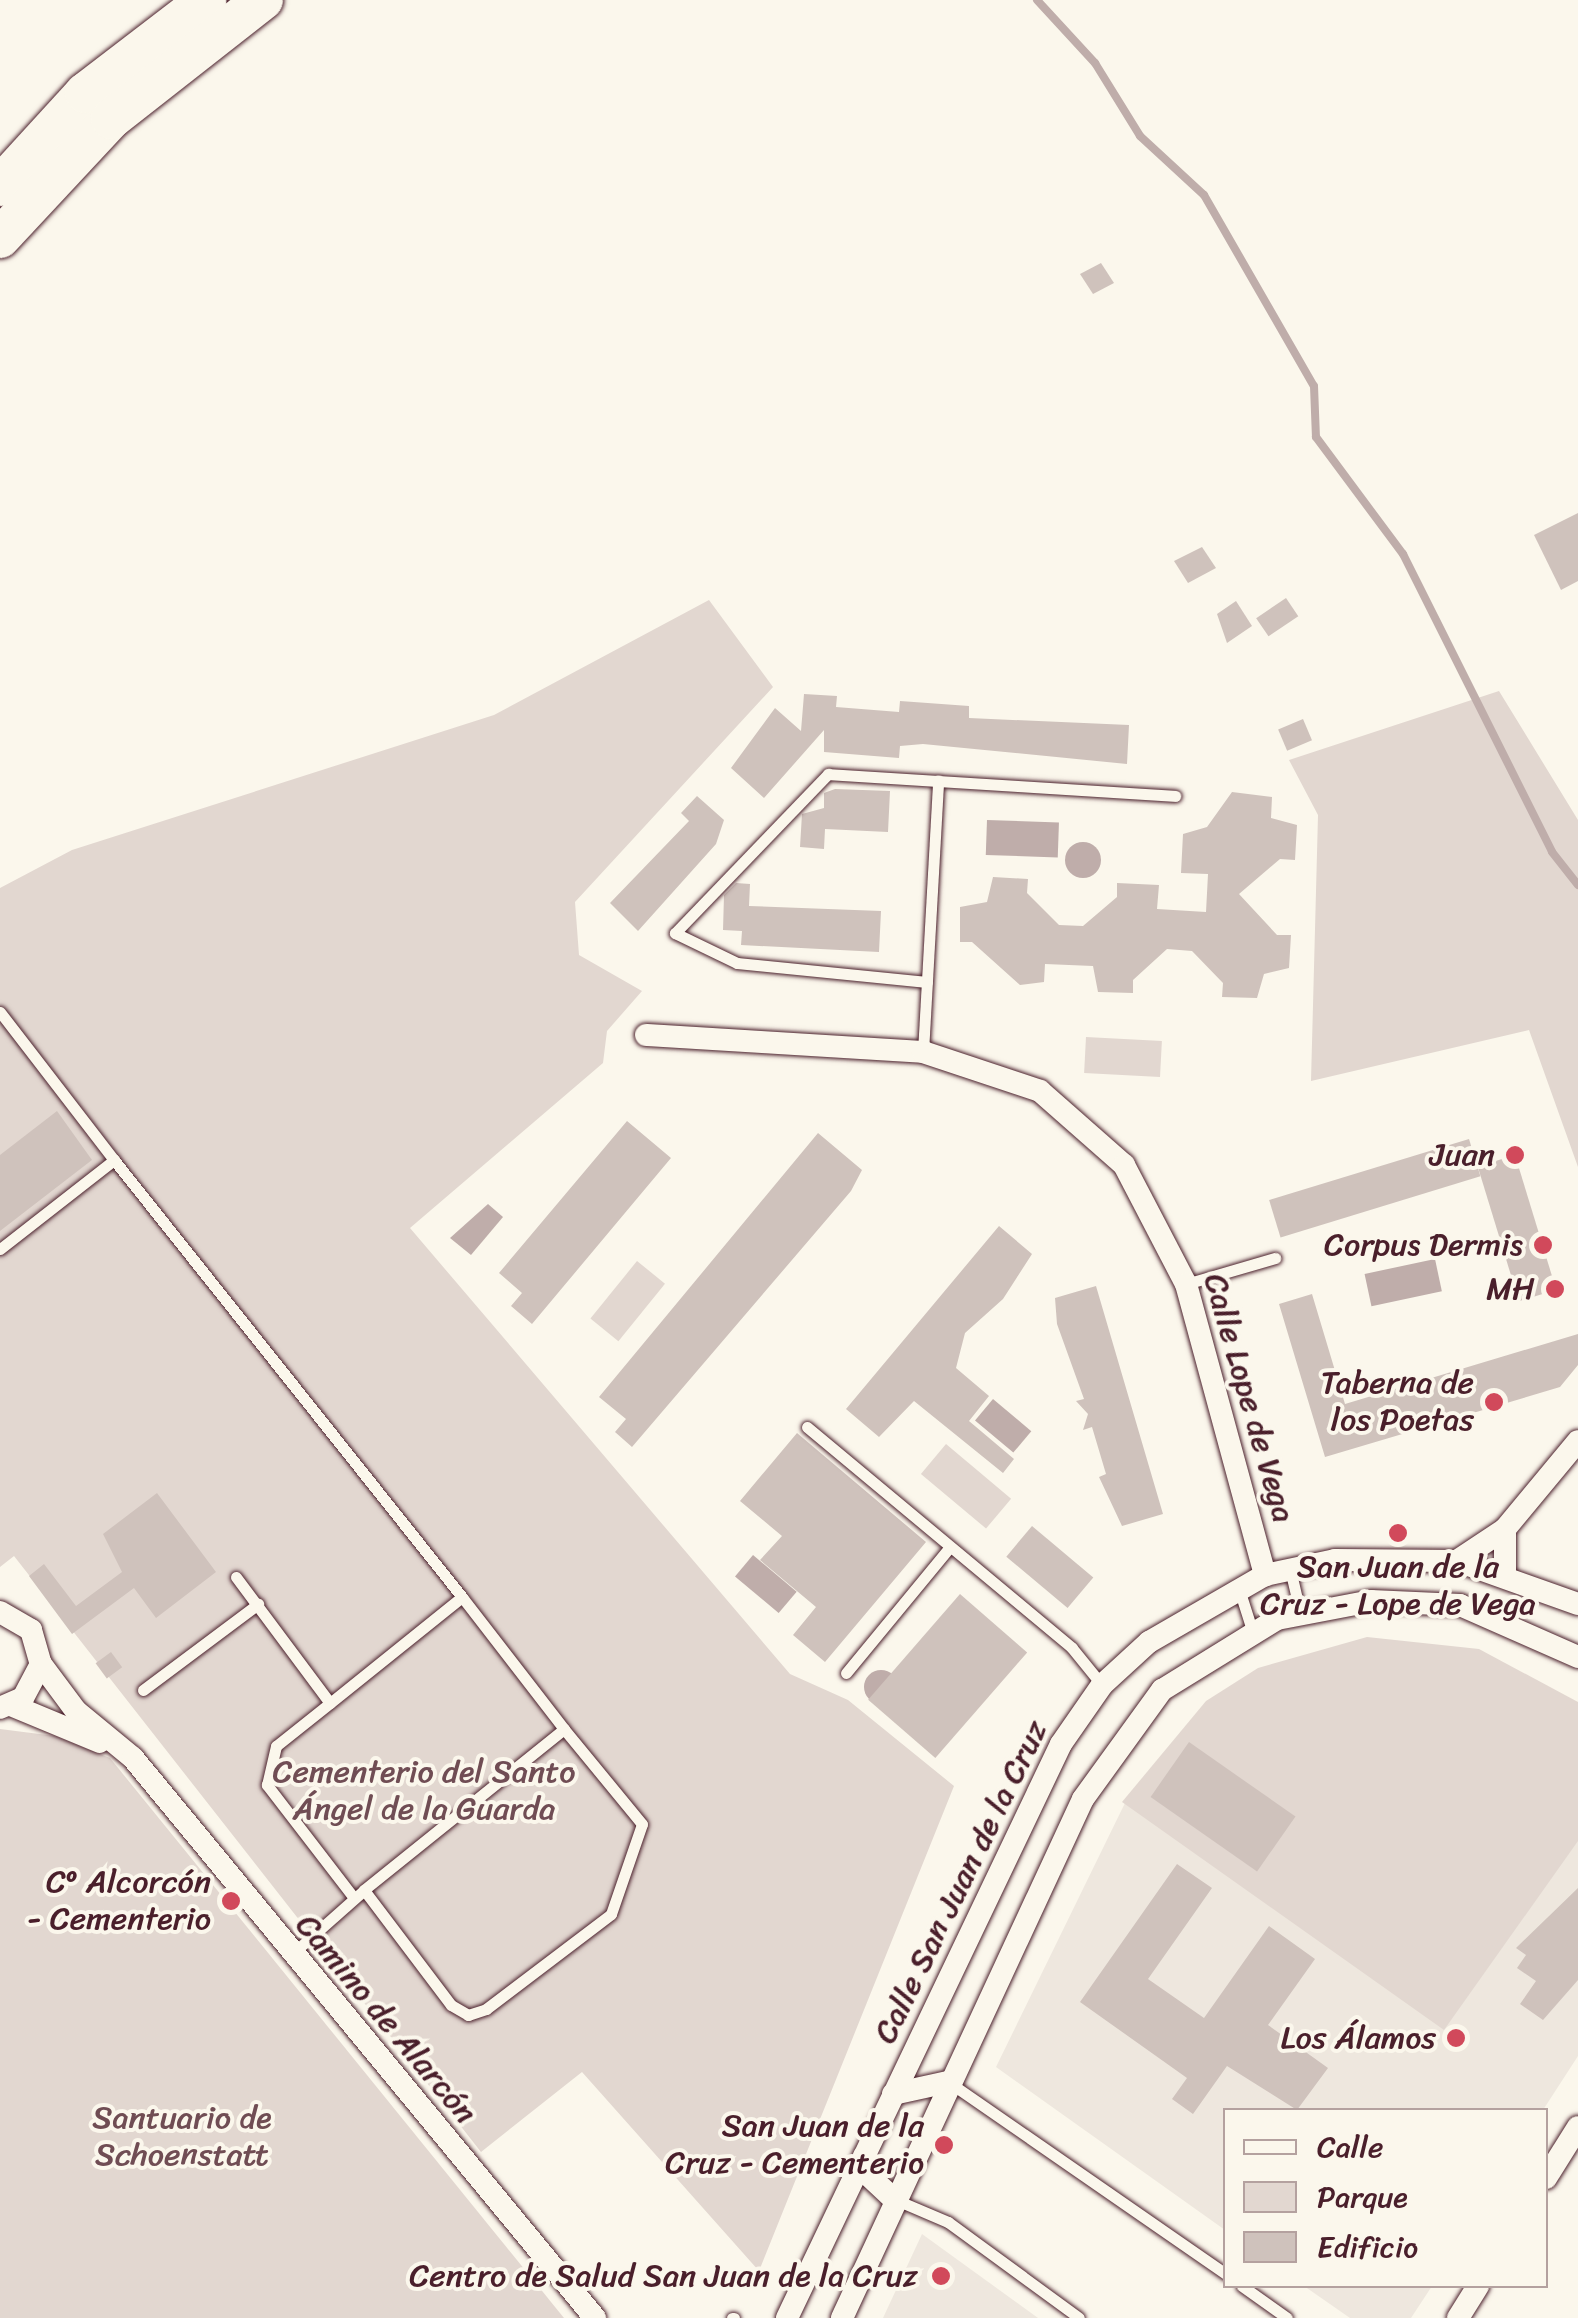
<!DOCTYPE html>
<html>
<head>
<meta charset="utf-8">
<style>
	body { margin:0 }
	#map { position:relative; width:1578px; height:2318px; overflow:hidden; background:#fbf7ec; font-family:Sriracha,sans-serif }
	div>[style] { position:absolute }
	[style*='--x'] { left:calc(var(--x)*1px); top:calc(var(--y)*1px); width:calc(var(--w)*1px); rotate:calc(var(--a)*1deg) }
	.built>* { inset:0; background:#eee7de }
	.green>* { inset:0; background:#e2d7d0; transform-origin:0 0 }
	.water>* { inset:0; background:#bfadaa; transform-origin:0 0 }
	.round { border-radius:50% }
	.stream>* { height:8px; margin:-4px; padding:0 4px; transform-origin:4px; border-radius:4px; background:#bfadaa }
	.building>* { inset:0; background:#cfc2bc; transform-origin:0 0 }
	.roads { filter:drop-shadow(0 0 2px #4a1f2b) drop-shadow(0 0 2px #4a1f2b) }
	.service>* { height:11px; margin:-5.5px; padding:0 5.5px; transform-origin:5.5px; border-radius:5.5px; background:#fbf7ec }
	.minor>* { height:22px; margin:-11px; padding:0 11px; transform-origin:11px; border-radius:11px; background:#fbf7ec }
	.motorway>* { height:40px; margin:-20px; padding:0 20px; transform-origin:20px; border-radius:20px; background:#fbf7ec }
	.dots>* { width:28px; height:28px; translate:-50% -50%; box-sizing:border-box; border:5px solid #fbf7ec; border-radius:50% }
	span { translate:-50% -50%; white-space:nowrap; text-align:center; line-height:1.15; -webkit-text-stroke:8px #fbf7ec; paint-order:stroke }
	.poi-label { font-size:32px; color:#4a1f2b }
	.right { translate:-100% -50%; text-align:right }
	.street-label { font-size:32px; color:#4a1f2b }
	.park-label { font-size:32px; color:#704d54 }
	.legend { position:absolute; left:1223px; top:2108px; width:325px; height:180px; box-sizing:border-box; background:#fbf7ec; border:2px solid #b4a19f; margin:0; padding:12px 18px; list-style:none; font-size:30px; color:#4a1f2b }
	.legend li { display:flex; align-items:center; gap:20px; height:50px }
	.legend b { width:50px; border:2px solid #b4a19f }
</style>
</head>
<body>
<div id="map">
	<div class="built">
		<i style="clip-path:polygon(1125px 1803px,1578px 1841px,1578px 2056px,1543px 2110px,1226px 2110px,1225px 2230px,996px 2067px)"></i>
		<i style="clip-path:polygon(922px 2234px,1038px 2318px,883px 2318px)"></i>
		<i style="clip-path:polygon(1304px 2286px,1432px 2286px,1411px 2318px,1350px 2318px)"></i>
	</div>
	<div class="green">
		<i style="clip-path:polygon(709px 600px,773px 687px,575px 902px,579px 955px,642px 991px,607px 1031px,603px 1063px,410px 1228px,790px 1674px,848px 1700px,954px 1786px,759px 2271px,582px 2072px,481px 2152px,14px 1556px,0 1567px,0 888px,72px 850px,494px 715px)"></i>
		<i style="clip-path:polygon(1499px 691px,1578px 820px,1578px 1167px,1529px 1030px,1311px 1081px,1318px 815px,1289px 760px)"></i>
		<i style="left:1086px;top:1037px;width:76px;height:36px;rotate:3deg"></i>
		<i style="left:637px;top:1261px;width:36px;height:74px;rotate:39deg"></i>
		<i style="left:946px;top:1444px;width:85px;height:39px;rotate:40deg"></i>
		<i style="clip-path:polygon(1367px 1637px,1479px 1649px,1578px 1702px,1578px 1841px,1444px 2030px,1122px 1802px,1206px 1701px,1258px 1668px)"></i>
		<i style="clip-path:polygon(0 1729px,55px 1736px,110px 1758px,564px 2318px,0 2318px)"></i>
	</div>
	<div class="water">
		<i style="left:987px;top:820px;width:72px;height:35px;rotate:2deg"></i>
		<i class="round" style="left:1065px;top:842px;width:36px;height:36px"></i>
		<i style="clip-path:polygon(488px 1204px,503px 1217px,471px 1255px,450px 1238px)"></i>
		<i style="left:1435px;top:1259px;width:33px;height:72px;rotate:78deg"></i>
		<i style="left:993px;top:1399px;width:50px;height:28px;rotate:40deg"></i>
		<i style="left:753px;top:1555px;width:57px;height:28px;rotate:40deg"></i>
		<i class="round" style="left:864px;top:1670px;width:34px;height:34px"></i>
	</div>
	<div class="stream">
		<i style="--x:1037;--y:0;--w:86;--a:47.4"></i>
		<i style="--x:1095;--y:63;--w:86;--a:58.3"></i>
		<i style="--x:1140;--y:136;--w:87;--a:42.7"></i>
		<i style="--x:1204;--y:195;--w:220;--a:60.1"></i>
		<i style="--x:1314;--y:386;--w:51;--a:87.8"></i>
		<i style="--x:1316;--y:437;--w:146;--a:53.4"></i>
		<i style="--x:1403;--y:554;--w:333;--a:63.4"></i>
		<i style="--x:1552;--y:852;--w:42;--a:51.8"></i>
	</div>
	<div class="building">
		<i style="clip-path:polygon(1101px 263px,1114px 283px,1093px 294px,1080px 274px)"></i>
		<i style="clip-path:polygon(1578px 513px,1578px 581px,1561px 590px,1534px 535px)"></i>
		<i style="clip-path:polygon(1202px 547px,1216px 568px,1188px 583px,1174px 561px)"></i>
		<i style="left:1286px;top:598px;width:22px;height:36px;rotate:56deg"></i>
		<i style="clip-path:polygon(1236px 601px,1252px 626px,1227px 643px,1217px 614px)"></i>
		<i style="clip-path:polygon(804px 694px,837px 696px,836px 707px,899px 712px,900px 701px,969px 706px,969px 718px,1129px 725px,1127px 764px,923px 744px,900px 746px,899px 758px,824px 752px,824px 730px,764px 798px,731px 768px,775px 708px,801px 731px)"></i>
		<i style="left:1303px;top:719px;width:23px;height:27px;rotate:67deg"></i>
		<i style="clip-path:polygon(835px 789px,890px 791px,888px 832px,825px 829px,824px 849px,800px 847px,802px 814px,824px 808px,824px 793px)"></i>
		<i style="clip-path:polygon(1232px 792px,1272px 797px,1271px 818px,1297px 825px,1295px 860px,1280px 859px,1239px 894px,1277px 935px,1291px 935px,1289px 968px,1264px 974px,1257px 998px,1222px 997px,1223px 983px,1192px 951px,1167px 949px,1133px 980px,1133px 993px,1098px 992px,1093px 966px,1045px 964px,1044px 982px,1020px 985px,972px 942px,960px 942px,960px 907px,987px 902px,993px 877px,1028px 879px,1027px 893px,1059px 925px,1083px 926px,1117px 897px,1117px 883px,1159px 885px,1157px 909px,1206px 912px,1208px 874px,1181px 873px,1183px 834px,1207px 827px)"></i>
		<i style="clip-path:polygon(697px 796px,724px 820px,716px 844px,638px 931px,610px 903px,689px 821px,681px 813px)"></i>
		<i style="clip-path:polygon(736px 883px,750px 884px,749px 906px,881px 911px,879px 952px,741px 945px,742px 931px,723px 930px,724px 895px)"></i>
		<i style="clip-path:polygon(57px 1111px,92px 1160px,0 1231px,0 1155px)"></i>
		<i style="clip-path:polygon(627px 1121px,671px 1158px,532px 1324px,511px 1306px,522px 1293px,499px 1273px)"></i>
		<i style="clip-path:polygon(818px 1133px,862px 1170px,851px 1191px,632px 1447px,615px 1432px,626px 1419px,599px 1397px)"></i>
		<i style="left:1469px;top:1139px;width:39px;height:209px;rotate:73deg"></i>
		<i style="left:1515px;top:1155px;width:141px;height:39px;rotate:73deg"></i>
		<i style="clip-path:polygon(999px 1226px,1032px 1254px,1003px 1299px,965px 1333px,956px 1368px,989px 1396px,969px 1421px,1014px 1459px,1003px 1473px,914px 1401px,879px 1437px,846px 1409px)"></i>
		<i style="clip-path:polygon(1096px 1286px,1163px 1514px,1122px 1526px,1099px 1477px,1106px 1474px,1092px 1427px,1083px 1430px,1088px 1414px,1076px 1401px,1084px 1399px,1057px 1324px,1055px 1298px)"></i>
		<i style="clip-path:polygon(1312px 1294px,1345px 1404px,1578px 1334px,1578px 1365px,1560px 1387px,1325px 1457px,1279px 1304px)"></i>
		<i style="clip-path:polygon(797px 1433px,926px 1542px,825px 1662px,793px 1635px,816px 1607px,760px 1560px,782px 1536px,740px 1501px)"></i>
		<i style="clip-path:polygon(157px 1493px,216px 1572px,156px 1618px,134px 1588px,72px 1634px,29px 1576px,44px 1564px,76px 1606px,122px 1572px,103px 1534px)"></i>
		<i style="left:1032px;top:1526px;width:80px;height:40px;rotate:40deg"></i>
		<i style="left:960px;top:1594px;width:89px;height:140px;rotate:41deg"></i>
		<i style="left:111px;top:1652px;width:19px;height:19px;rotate:54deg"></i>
		<i style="left:1189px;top:1742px;width:130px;height:67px;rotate:35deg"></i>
		<i style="clip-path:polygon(1177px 1864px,1212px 1888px,1148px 1979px,1204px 2018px,1269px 1926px,1315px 1959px,1268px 2025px,1328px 2068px,1297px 2110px,1227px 2066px,1193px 2114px,1172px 2099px,1187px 2078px,1080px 2002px)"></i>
		<i style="clip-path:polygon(1578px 1888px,1578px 1980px,1543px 2020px,1520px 2004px,1536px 1981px,1517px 1968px,1526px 1955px,1516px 1948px)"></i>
	</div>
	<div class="roads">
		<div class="service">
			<i style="--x:927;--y:982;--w:191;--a:-174.3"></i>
			<i style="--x:737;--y:963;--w:69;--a:-154.2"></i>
			<i style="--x:675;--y:933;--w:221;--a:-46.1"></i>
			<i style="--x:828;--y:774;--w:348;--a:3.6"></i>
			<i style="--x:0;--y:1012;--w:187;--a:52.4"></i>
			<i style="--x:923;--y:1052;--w:272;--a:-86.8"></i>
			<i style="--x:0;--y:1249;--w:145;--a:-38"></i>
			<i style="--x:114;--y:1160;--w:559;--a:51.47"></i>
			<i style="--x:1186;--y:1284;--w:93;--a:-16.3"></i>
			<i style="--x:807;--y:1427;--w:345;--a:39.8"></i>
			<i style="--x:1072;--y:1648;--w:48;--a:51"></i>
			<i style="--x:1290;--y:1569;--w:44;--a:76.9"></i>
			<i style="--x:236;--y:1577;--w:157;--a:53.3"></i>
			<i style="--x:1239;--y:1589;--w:43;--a:72.4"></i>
			<i style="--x:846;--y:1673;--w:162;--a:-50.5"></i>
			<i style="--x:143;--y:1690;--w:144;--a:-36.8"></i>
			<i style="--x:354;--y:1898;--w:143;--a:-127.6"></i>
			<i style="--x:267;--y:1785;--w:40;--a:-77"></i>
			<i style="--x:276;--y:1746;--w:69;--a:-38.5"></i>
			<i style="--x:330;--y:1703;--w:169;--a:-38.8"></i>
			<i style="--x:462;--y:1597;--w:167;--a:52.3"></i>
			<i style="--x:292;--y:1954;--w:96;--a:-41.6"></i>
			<i style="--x:364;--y:1890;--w:144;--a:52.9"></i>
			<i style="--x:451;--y:2005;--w:20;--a:30"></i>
			<i style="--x:468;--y:2015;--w:19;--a:-18"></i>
			<i style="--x:486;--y:2009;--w:157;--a:-37.2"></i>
			<i style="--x:611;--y:1914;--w:95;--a:-71"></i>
			<i style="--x:642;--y:1824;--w:123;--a:-129.4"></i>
			<i style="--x:564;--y:1729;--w:257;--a:141.2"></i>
			<i style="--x:950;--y:2083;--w:336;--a:34.7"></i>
			<i style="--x:894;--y:2199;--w:59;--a:23.1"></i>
			<i style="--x:948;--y:2222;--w:162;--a:36.2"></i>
			<i style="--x:1242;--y:2286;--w:55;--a:35.4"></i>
			<i style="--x:732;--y:2318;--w:2;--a:0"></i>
		</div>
		<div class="minor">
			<i style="--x:646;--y:1035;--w:278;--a:3.5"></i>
			<i style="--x:923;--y:1052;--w:123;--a:18.4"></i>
			<i style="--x:1040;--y:1091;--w:112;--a:41.4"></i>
			<i style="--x:1124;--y:1165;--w:134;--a:62.5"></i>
			<i style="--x:1186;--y:1284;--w:302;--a:74.8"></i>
			<i style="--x:1505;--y:1529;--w:114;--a:-50.3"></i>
			<i style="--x:1457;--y:1561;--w:58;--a:-33.7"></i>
			<i style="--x:1505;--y:1529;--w:43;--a:90"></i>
			<i style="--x:0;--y:1612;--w:36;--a:30"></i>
			<i style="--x:31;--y:1630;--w:35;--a:74"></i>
			<i style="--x:41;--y:1664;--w:38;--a:118"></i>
			<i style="--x:23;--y:1698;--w:25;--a:157"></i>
			<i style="--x:41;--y:1664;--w:59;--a:53.3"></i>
			<i style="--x:76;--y:1711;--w:74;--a:39.5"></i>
			<i style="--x:133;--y:1758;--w:726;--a:50.48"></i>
			<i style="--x:11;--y:1705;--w:96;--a:22.6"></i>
			<i style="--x:893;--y:2094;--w:56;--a:-12.3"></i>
			<i style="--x:864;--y:2156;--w:19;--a:78"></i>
			<i style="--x:868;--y:2175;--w:35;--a:43"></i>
			<i style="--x:1546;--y:2178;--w:60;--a:-57.9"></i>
			<i style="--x:787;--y:2318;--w:636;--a:-64.48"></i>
			<i style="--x:1061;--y:1744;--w:72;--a:-55.2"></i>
			<i style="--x:1102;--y:1685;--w:64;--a:-42.5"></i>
			<i style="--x:1149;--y:1642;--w:134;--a:-30"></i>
			<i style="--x:1265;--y:1575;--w:72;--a:-12.1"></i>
			<i style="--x:1335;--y:1560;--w:122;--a:0.5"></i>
			<i style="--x:1457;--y:1561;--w:128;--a:19.6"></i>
			<i style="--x:842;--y:2318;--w:572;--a:-65.09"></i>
			<i style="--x:1083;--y:1799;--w:135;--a:-54.1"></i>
			<i style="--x:1162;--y:1690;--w:135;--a:-31.7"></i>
			<i style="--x:1277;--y:1619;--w:96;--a:-10.8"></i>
			<i style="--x:1371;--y:1601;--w:89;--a:2.6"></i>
			<i style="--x:1460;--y:1605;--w:129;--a:23.8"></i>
			<i style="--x:1458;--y:2318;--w:38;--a:-58"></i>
		</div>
		<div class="motorway">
			<i style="--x:0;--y:186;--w:126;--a:-47.6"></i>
			<i style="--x:85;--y:93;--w:153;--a:-37.5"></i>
			<i style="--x:0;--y:238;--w:163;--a:-47"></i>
			<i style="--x:111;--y:119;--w:193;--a:-38.1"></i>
		</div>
	</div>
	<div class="dots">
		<i style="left:1515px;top:1155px;background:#d1495b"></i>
		<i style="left:1543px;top:1245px;background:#d1495b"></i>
		<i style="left:1555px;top:1289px;background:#d1495b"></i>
		<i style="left:1494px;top:1402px;background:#d1495b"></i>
		<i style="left:1398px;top:1533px;background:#d1495b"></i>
		<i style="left:231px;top:1901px;background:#d1495b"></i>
		<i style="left:1456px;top:2038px;background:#d1495b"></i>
		<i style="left:944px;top:2145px;background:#d1495b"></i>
		<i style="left:941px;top:2276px;background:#d1495b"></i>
	</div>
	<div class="poi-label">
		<span class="right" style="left:1495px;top:1155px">Juan</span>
		<span class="right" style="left:1523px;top:1245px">Corpus Dermis</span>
		<span class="right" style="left:1535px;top:1289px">MH</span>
		<span class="right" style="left:1474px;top:1402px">Taberna de<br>los Poetas</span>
		<span style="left:1398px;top:1586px">San Juan de la<br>Cruz - Lope de Vega</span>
		<span class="right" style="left:211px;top:1901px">Cº Alcorcón<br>- Cementerio</span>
		<span class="right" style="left:1436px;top:2038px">Los Álamos</span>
		<span class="right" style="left:924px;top:2145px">San Juan de la<br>Cruz - Cementerio</span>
		<span class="right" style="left:918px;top:2276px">Centro de Salud San Juan de la Cruz</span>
	</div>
	<div class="street-label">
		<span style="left:1249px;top:1398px;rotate:74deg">Calle Lope de Vega</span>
		<span style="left:961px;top:1882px;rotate:-64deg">Calle San Juan de la Cruz</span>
		<span style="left:386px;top:2019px;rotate:50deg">Camino de Alarcón</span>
	</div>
	<div class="park-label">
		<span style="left:424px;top:1791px">Cementerio del Santo<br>Ángel de la Guarda</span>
		<span style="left:182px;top:2137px">Santuario de<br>Schoenstatt</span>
	</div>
	<ul class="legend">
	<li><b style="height:12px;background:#fbf7ec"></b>Calle</li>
	<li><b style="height:28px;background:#e2d7d0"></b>Parque</li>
	<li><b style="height:28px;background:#cfc2bc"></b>Edificio</li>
	</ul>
</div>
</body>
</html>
